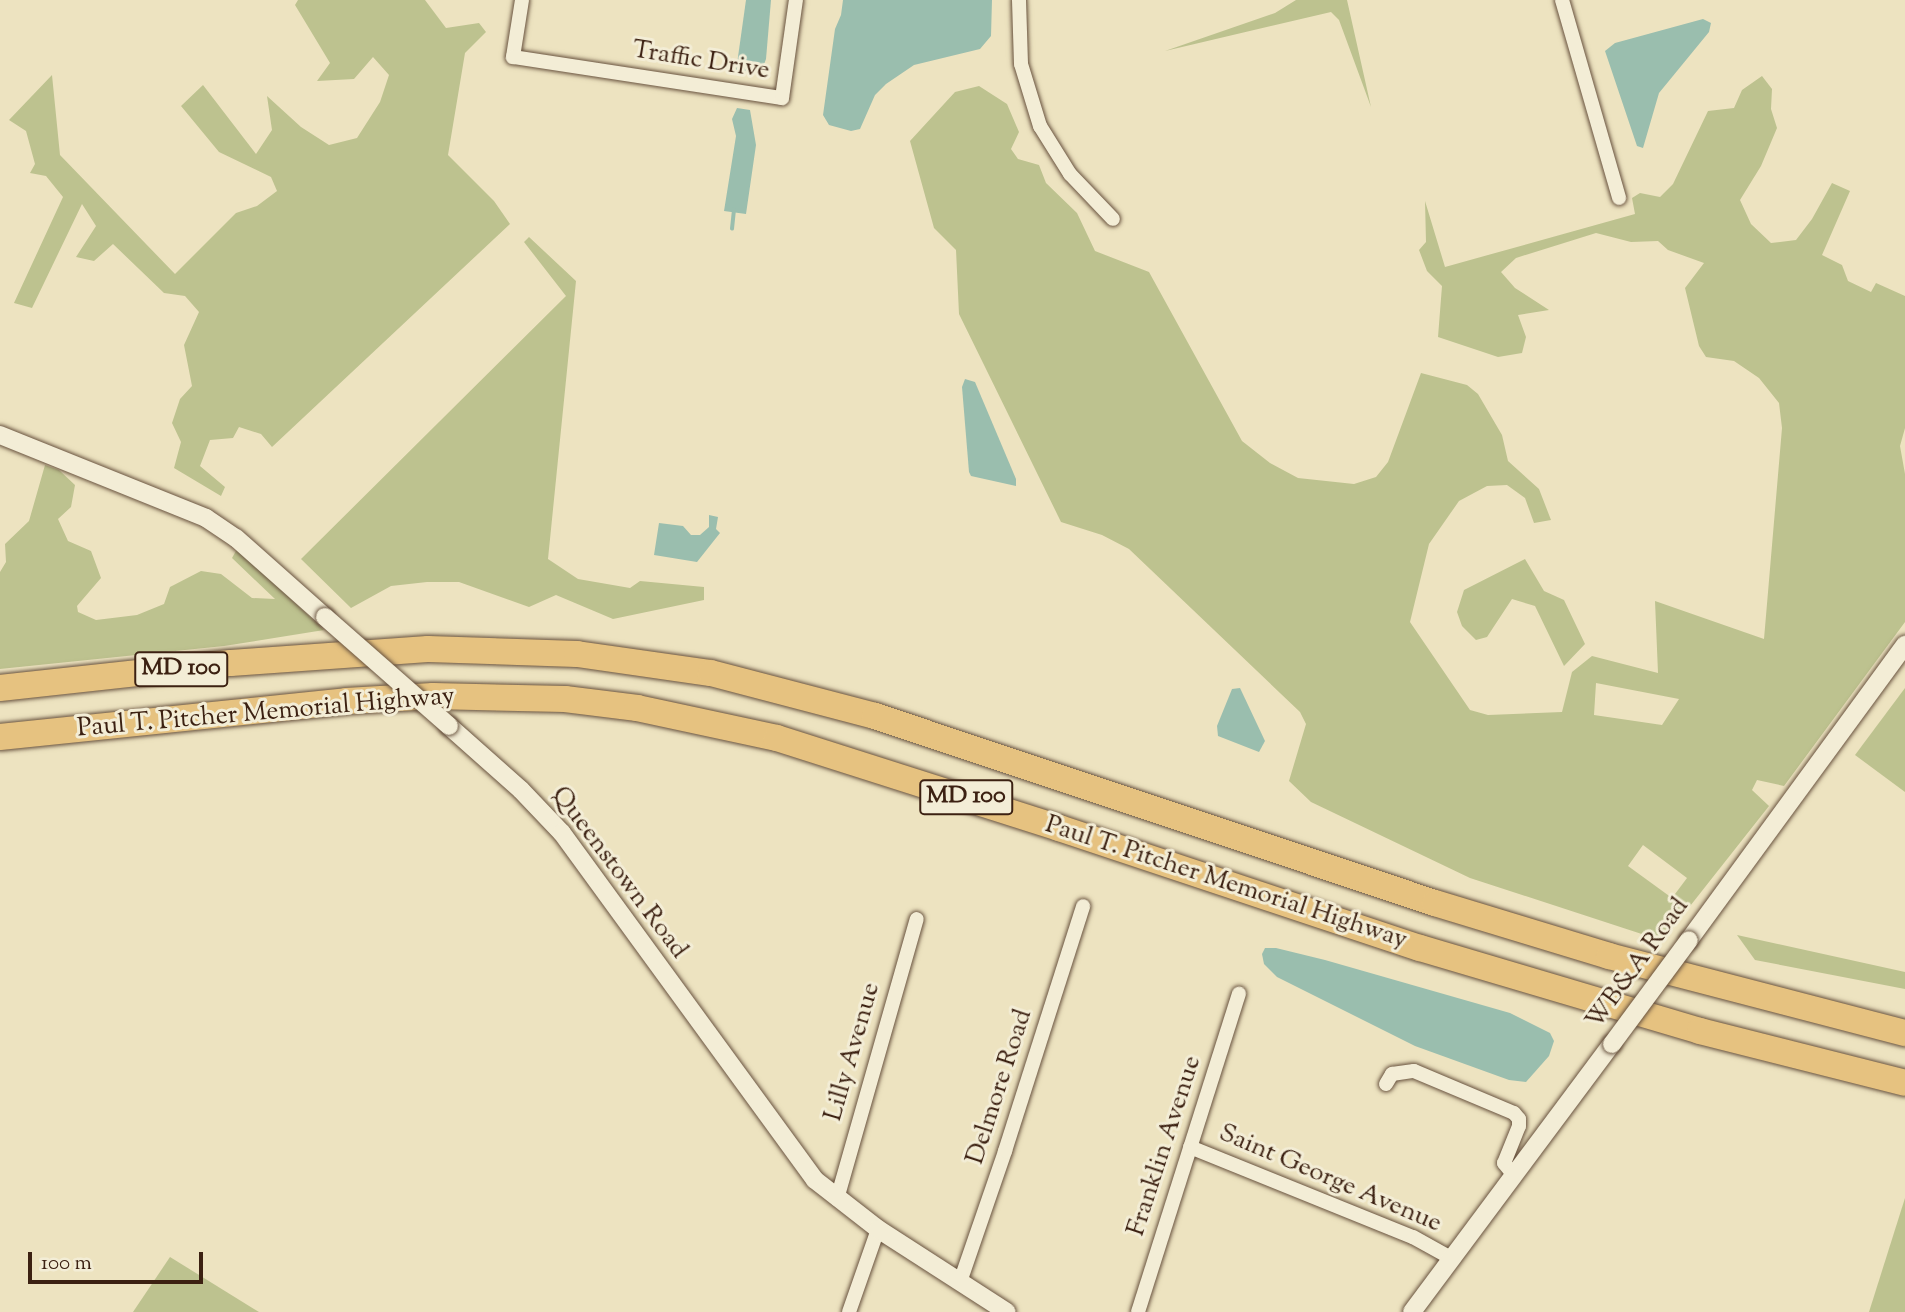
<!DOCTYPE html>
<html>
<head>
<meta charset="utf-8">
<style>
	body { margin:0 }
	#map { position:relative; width:1905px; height:1312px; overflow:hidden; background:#ede3c0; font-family:"Sorts Mill Goudy",serif }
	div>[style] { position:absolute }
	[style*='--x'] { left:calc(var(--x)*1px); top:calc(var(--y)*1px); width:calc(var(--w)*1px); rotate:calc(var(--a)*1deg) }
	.green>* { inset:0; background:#bdc28f }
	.water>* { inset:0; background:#9abeae }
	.stream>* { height:3.5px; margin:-1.75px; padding:0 1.75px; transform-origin:1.75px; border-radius:1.75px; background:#9abeae }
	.roads { filter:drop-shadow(0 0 2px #68523e) drop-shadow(0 0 2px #68523e) }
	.minor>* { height:14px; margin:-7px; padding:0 7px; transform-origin:7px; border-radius:7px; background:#f3edd6 }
	.tertiary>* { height:18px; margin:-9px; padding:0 9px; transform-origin:9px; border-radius:9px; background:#f3edd6 }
	.motorway>* { height:26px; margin:-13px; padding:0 13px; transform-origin:13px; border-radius:13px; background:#e6c280 }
	.bridges { filter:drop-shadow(0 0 2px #68523e) drop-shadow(0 0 2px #68523e) }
	.tertiary-bridge>* { height:18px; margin:-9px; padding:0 9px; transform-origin:9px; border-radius:9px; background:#f3edd6 }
	span { translate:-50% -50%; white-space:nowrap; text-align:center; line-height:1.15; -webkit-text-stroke:6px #f3edd6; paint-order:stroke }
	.shield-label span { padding:2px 5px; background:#f3edd6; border:2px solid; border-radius:5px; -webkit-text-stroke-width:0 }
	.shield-label { font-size:24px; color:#3c2112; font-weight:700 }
	.street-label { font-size:26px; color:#3c2112 }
	.scale { position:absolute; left:28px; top:1252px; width:175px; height:32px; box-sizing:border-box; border:4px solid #3c2112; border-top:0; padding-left:9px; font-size:21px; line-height:24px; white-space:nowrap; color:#3c2112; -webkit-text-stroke:5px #f3edd6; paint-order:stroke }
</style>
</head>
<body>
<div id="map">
	<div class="green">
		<i style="clip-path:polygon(298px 0,425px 0,446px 28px,479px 23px,486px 32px,465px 53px,448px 155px,494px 201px,510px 224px,272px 447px,261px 434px,239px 427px,233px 438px,210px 440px,200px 466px,225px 487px,221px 496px,174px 468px,181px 442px,172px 423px,180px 399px,192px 386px,184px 345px,199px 312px,185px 296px,164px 293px,113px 244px,94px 261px,76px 257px,96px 226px,82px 204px,32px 308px,14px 303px,63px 197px,46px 176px,30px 173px,35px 164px,26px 131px,9px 120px,52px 75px,60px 155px,175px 274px,236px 213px,257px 206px,277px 191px,271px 177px,219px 152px,181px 106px,203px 85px,256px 154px,272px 130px,267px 96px,301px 127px,329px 145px,357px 138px,380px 102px,389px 75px,373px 57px,354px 79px,317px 81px,330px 63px,295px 5px)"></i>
		<i style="clip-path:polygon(1296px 0,1347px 0,1371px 107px,1339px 20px,1331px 12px,1165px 51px,1275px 13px)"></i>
		<i style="clip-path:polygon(evenodd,1762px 76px,1772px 89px,1771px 109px,1777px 128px,1761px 166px,1740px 200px,1751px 224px,1771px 243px,1796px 240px,1812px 219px,1832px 183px,1850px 191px,1822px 255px,1842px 265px,1848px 281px,1871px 292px,1876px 283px,1905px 296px,1905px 428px,1900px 446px,1905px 474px,1905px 622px,1784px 786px,1757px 780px,1752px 790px,1769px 806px,1668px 934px,1657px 939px,1470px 878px,1311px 802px,1289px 781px,1306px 724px,1300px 712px,1129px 549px,1102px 535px,1061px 522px,959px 314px,956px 250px,934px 228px,910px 141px,955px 92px,979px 86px,1007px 104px,1019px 132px,1011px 149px,1018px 159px,1039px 165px,1046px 183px,1077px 213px,1095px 251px,1149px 272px,1242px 441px,1270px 463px,1298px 478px,1354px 484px,1376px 477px,1388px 462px,1421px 373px,1467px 385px,1478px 394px,1502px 435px,1508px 461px,1539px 489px,1551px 520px,1534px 523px,1525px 498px,1507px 485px,1487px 486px,1459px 501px,1429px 544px,1410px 622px,1470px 710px,1488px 715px,1562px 712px,1572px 672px,1592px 656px,1658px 673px,1655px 601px,1764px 639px,1782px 428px,1779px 403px,1759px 378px,1734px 361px,1706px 357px,1699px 346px,1685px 288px,1704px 263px,1668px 250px,1658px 241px,1631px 242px,1596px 233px,1516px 258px,1501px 272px,1515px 288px,1549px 310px,1518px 315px,1526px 337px,1522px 353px,1498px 357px,1438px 337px,1442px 286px,1427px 271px,1419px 250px,1426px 242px,1425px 201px,1445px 267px,1635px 214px,1632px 198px,1640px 193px,1660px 197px,1673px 184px,1708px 111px,1734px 108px,1742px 90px,1762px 76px,1596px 683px,1679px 699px,1662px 725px,1594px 715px,1596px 683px,1762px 76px,1643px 845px,1687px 878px,1672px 898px,1628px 866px,1643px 845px)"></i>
		<i style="clip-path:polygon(529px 237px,576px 281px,548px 559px,578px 579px,630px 588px,640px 581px,704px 587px,704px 600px,613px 619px,556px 595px,529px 607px,459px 582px,427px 582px,391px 586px,351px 608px,301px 559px,566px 296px,524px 242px)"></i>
		<i style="clip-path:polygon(45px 465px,59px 470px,75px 485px,71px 507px,58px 519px,68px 541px,91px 551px,101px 578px,77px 606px,78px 612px,96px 620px,137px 615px,164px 604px,170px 587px,201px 571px,221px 574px,252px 598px,275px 599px,232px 558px,237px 549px,324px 630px,224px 646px,0 669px,0 572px,6px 562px,5px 544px,29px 521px)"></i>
		<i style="clip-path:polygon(1525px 559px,1544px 591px,1564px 600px,1585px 644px,1564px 666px,1535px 606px,1512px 599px,1487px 637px,1476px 640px,1462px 626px,1457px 612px,1464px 590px)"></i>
		<i style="clip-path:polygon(1905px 688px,1905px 792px,1855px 755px)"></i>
		<i style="clip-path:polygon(1737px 935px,1905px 972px,1905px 989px,1755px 960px)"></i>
		<i style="clip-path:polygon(1905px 1198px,1905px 1312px,1869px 1312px)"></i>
		<i style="clip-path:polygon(170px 1257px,259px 1312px,133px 1312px)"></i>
	</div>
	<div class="water">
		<i style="clip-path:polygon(746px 0,771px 0,766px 59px,761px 72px,748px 74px,736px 71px)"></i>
		<i style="clip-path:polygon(843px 0,992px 0,991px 36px,980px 49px,914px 65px,886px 84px,875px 95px,860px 129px,851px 131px,829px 125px,823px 115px,835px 29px,841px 15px)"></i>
		<i style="clip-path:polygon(1703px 19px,1711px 23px,1709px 32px,1659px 93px,1643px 148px,1637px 146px,1605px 51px,1615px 43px)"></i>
		<i style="clip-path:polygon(737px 108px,750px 110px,756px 145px,746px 214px,724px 211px,736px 136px,732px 119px)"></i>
		<i style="clip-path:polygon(965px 379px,975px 382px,1016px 479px,1016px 486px,971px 476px,969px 472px,962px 387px)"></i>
		<i style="clip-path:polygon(709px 515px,718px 517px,716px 529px,720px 533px,697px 562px,654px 555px,659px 523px,683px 526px,691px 535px,700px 535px,709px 527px)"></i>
		<i style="clip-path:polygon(1240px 688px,1265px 741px,1259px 752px,1218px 736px,1217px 726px,1232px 689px)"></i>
		<i style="clip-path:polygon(1265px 948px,1276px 948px,1325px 960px,1510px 1013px,1550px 1033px,1554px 1041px,1549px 1056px,1526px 1082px,1509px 1080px,1415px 1046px,1277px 977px,1264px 964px,1262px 954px)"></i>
	</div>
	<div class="stream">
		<i style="--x:732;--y:229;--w:19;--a:-84"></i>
	</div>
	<div class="roads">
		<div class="minor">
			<i style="--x:522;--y:0;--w:58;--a:99"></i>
			<i style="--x:513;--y:57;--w:272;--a:8.7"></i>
			<i style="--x:782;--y:98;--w:99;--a:-81.9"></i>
			<i style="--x:1019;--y:0;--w:64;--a:88.2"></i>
			<i style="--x:1021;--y:64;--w:65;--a:73"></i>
			<i style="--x:1040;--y:126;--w:57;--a:58"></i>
			<i style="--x:1070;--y:174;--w:62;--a:46.3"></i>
			<i style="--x:1562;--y:0;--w:206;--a:73.9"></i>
			<i style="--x:1386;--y:1084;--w:12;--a:-59"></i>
			<i style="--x:1392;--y:1074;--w:22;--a:-8"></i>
			<i style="--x:1414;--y:1071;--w:108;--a:22.8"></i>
			<i style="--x:1514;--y:1113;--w:8;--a:50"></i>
			<i style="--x:1519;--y:1119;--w:7;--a:90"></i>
			<i style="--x:1519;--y:1126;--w:40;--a:112"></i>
			<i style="--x:1504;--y:1163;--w:14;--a:51"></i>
			<i style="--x:1190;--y:1147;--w:240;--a:22"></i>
			<i style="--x:1413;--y:1237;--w:43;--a:28.9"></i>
			<i style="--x:837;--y:1199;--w:291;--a:-74.1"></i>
			<i style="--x:960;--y:1282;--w:139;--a:-71"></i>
			<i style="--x:1005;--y:1151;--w:257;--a:-72.3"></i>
			<i style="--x:849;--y:1312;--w:88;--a:-70.7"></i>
			<i style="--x:1138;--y:1312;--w:334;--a:-72.4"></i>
		</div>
		<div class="tertiary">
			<i style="--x:0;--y:435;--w:222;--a:21.9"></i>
			<i style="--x:206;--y:518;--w:36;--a:34"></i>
			<i style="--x:236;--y:538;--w:119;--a:41.6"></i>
			<i style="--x:449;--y:726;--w:96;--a:41.6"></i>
			<i style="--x:521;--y:790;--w:59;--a:46.4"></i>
			<i style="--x:562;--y:833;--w:429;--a:53.9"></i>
			<i style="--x:815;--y:1180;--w:80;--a:37.9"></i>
			<i style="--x:878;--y:1229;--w:153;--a:32.8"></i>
			<i style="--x:1689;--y:940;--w:366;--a:-53.8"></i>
			<i style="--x:1412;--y:1312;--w:334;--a:-53.3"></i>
		</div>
		<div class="motorway">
			<i style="--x:0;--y:688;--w:232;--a:-6.2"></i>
			<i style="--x:231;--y:663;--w:197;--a:-4.1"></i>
			<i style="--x:428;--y:649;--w:149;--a:1.9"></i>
			<i style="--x:577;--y:654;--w:135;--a:8.1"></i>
			<i style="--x:711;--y:673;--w:170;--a:14.7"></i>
			<i style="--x:875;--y:716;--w:590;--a:18.47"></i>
			<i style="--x:1435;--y:903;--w:182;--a:16.9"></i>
			<i style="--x:1609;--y:956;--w:306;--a:14.6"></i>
			<i style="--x:0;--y:737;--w:348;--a:-5.9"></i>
			<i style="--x:346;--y:701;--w:87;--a:-3.3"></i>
			<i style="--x:433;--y:696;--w:132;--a:1.3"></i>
			<i style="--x:565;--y:699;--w:73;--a:7.1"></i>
			<i style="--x:637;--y:708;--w:143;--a:12.1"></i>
			<i style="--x:777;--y:738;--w:296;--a:17.7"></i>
			<i style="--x:1059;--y:828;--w:380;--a:18.4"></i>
			<i style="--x:1420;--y:948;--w:292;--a:16.5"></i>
			<i style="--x:1700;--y:1031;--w:211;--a:14.2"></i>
		</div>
	</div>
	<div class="bridges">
		<div class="tertiary-bridge">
			<i style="--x:325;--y:617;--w:165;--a:41.3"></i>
			<i style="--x:1612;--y:1044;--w:129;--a:-53.5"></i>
		</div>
	</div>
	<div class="shield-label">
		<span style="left:181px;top:669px">MD 100</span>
		<span style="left:966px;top:797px">MD 100</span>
	</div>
	<div class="street-label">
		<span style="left:701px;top:61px;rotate:9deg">Traffic Drive</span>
		<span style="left:266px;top:713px;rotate:-5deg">Paul T. Pitcher Memorial Highway</span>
		<span style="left:619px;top:873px;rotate:53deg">Queenstown Road</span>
		<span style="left:1226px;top:883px;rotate:18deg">Paul T. Pitcher Memorial Highway</span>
		<span style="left:1638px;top:964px;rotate:-54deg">WB&amp;A Road</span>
		<span style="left:853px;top:1052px;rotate:-74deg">Lilly Avenue</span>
		<span style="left:1000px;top:1087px;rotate:-72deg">Delmore Road</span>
		<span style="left:1165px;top:1146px;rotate:-72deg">Franklin Avenue</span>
		<span style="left:1330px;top:1179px;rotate:23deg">Saint George Avenue</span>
	</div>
	<div class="scale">100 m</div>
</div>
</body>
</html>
